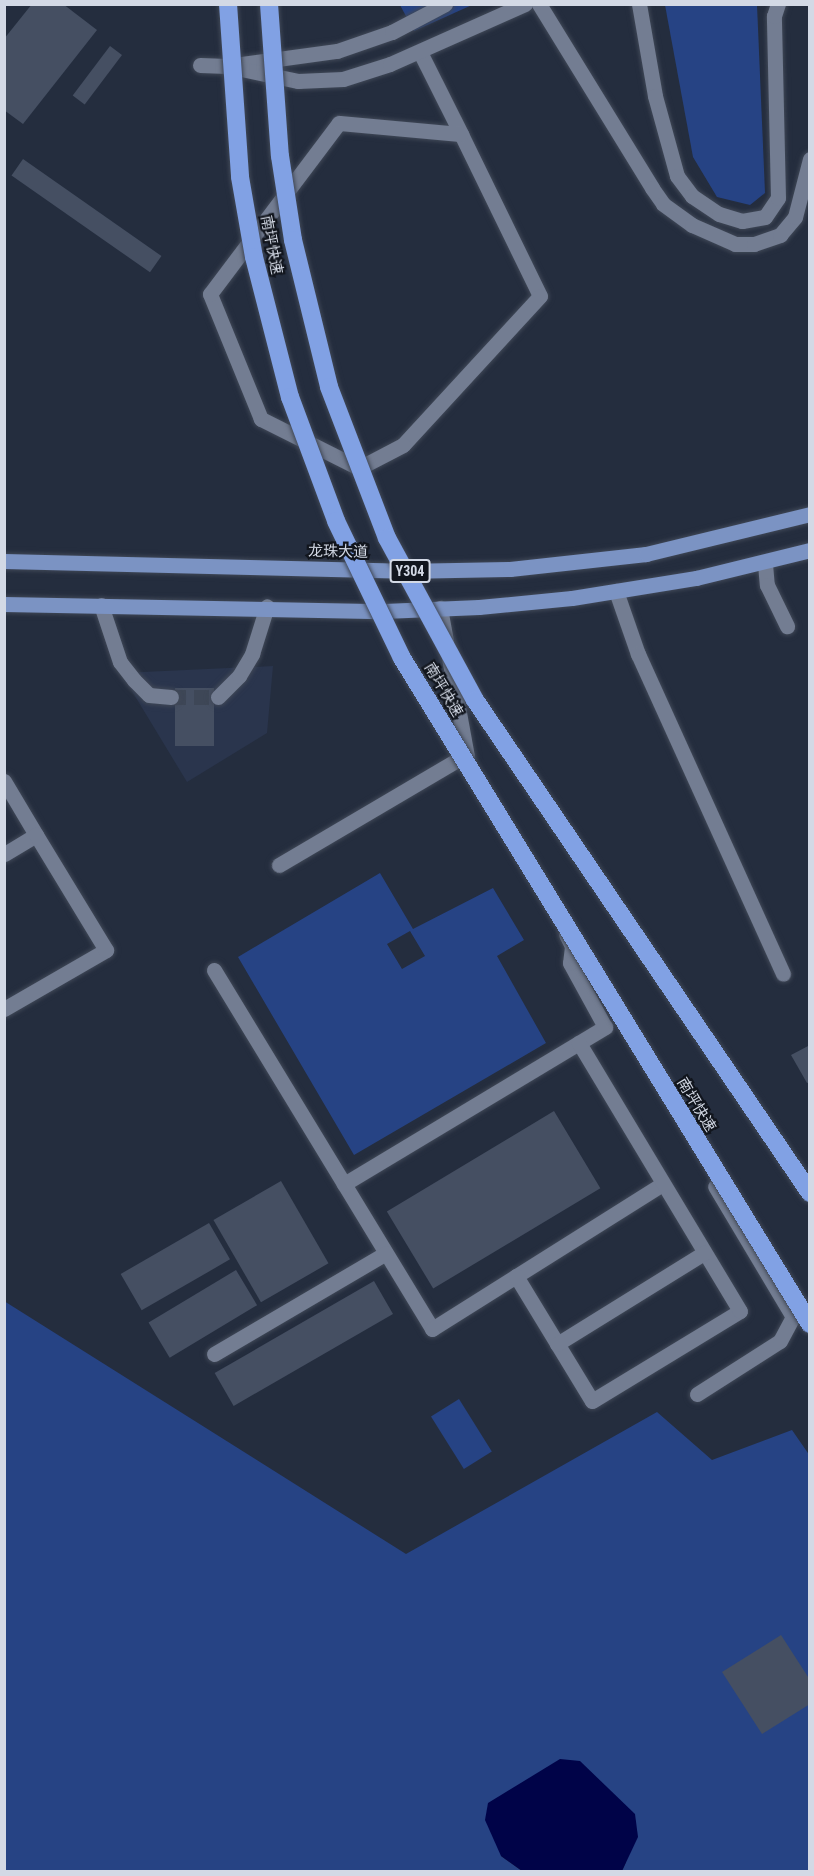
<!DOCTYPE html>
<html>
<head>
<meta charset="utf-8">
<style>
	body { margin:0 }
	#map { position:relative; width:814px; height:1876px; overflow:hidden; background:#242d3e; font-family:"Roboto Condensed","Noto Sans SC",sans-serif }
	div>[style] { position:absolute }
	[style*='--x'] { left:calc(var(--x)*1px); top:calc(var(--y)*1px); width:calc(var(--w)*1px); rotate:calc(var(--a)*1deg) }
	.built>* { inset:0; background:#2a354d }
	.green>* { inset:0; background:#264384; transform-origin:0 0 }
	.water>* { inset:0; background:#000348 }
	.building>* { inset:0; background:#454f62; transform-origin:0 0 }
	.minor-tunnel>* { height:15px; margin-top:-7.5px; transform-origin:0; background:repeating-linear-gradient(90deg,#3e4757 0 15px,transparent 0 23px) }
	.roads { filter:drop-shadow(0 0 2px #404857) drop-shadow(0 0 2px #404857) }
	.minor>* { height:15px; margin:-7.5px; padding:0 7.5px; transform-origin:7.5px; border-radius:7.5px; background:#737d92 }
	.major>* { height:15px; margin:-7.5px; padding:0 7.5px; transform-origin:7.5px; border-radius:7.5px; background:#7b93c3 }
	.bridges { filter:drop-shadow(0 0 2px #404857) drop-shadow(0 0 2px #404857) }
	.highway-bridge>* { height:18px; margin:-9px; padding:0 9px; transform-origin:9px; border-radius:9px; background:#81a1e4 }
	span { translate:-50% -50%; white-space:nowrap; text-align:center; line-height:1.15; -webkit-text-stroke:4.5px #11151d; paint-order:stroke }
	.shield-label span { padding:2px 4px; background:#11151d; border:2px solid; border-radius:4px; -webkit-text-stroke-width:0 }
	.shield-label { font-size:14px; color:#d3d9e5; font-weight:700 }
	.street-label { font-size:15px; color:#d3d9e5 }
	.frame { position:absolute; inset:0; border:6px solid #d3d9e5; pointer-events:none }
</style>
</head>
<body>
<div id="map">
	<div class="built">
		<i style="clip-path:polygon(273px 666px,267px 733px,187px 782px,121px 673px)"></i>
	</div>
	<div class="green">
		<i style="clip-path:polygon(400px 5px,472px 5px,414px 31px)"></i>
		<i style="clip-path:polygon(665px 5px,757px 5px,765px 193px,750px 205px,717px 197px,693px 157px)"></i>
		<i style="clip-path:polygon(evenodd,380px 873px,413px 929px,493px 888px,524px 940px,497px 956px,546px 1043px,354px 1155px,238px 957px,380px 873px,410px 931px,425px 956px,402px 969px,387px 944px,410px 931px)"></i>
		<i style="clip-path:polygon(4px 1301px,406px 1554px,657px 1412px,712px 1460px,792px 1430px,810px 1456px,809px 1871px,622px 1871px,626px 1862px,501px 1856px,522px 1871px,5px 1871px)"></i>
		<i style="left:459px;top:1399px;width:62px;height:33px;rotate:58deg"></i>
	</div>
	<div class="water">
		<i style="clip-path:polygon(560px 1759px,580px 1761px,635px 1814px,638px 1837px,622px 1871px,522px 1871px,501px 1856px,485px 1820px,488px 1803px)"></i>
	</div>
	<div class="building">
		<i style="clip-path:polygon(32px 4px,63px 4px,97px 30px,23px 124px,4px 110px,4px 39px)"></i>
		<i style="left:110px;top:46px;width:15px;height:62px;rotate:37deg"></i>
		<i style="left:23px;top:159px;width:169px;height:20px;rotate:35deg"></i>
		<i style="left:175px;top:688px;width:39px;height:58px"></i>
		<i style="clip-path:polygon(810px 1045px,810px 1082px,807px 1083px,791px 1055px)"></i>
		<i style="left:554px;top:1111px;width:90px;height:195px;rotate:59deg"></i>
		<i style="left:281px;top:1181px;width:95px;height:78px;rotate:60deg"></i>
		<i style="left:209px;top:1223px;width:42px;height:102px;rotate:60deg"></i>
		<i style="left:236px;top:1270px;width:41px;height:102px;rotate:59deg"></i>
		<i style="left:374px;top:1281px;width:38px;height:184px;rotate:60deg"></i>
		<i style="clip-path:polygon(781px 1635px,810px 1680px,810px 1704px,762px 1734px,722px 1672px)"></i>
	</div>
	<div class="minor-tunnel">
		<i style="--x:171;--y:697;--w:47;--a:0"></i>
	</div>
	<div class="roads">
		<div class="minor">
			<i style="--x:539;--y:4;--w:216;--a:58.4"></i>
			<i style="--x:652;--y:188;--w:19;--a:55"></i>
			<i style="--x:663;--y:204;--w:36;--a:36"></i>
			<i style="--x:692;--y:225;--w:47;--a:23.8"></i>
			<i style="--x:735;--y:244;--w:19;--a:0"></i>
			<i style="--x:754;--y:244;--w:28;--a:-19"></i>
			<i style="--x:780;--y:235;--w:23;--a:-50"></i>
			<i style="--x:795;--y:217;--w:60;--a:-75.5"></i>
			<i style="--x:639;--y:4;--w:93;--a:80.1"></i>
			<i style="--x:655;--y:96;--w:83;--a:74.6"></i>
			<i style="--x:677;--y:176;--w:25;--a:53"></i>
			<i style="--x:692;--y:196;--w:32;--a:34"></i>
			<i style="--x:719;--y:214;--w:24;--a:17"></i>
			<i style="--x:742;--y:221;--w:23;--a:-10"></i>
			<i style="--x:765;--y:217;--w:23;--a:-56"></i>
			<i style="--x:778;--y:198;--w:182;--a:-91.3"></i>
			<i style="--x:774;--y:16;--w:13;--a:-72"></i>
			<i style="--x:420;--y:52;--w:92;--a:63.4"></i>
			<i style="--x:461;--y:134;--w:180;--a:64"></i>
			<i style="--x:540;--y:296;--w:202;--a:132.6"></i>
			<i style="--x:403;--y:445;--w:50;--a:152.4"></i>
			<i style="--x:359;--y:468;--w:110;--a:-153.4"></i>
			<i style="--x:261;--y:419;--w:135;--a:-112.2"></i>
			<i style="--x:210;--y:294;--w:214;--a:-53"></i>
			<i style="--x:339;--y:123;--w:122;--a:5.2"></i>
			<i style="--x:200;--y:65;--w:27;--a:2"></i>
			<i style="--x:227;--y:66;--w:111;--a:-7.8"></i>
			<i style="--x:337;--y:51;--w:58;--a:-19.1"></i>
			<i style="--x:392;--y:32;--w:60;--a:-27.8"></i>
			<i style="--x:227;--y:66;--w:73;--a:11.9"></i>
			<i style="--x:298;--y:81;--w:45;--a:-2.5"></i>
			<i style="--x:343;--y:79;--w:49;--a:-17.7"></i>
			<i style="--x:390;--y:64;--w:148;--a:-24"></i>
			<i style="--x:765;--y:564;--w:21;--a:85"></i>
			<i style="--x:767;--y:585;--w:46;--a:64"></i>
			<i style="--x:616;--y:591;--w:67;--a:70.8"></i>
			<i style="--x:638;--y:654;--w:351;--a:65.6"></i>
			<i style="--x:101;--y:605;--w:60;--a:71.6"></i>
			<i style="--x:120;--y:662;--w:23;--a:52"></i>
			<i style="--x:134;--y:680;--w:21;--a:45"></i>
			<i style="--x:149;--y:695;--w:22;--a:5"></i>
			<i style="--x:440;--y:608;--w:150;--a:79.7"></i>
			<i style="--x:218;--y:697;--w:30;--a:-45"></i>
			<i style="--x:239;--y:676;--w:26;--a:-59"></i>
			<i style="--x:252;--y:654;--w:50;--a:-72.6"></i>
			<i style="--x:4;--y:781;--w:63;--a:59.3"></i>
			<i style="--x:36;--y:835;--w:37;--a:149"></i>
			<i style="--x:279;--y:865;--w:217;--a:-30.5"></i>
			<i style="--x:214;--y:970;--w:420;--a:58.7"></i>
			<i style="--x:432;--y:1329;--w:272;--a:-32.2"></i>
			<i style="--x:4;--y:1009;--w:118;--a:-30"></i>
			<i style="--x:106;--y:950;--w:135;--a:-121.3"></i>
			<i style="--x:344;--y:1184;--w:305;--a:-31"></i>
			<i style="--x:605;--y:1027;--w:73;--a:-118.7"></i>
			<i style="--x:570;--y:963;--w:17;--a:-83"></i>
			<i style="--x:572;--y:946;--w:13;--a:-117"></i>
			<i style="--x:516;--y:1276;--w:146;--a:58.7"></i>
			<i style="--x:592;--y:1401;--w:173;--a:-31.3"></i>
			<i style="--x:740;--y:1311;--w:313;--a:-121"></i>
			<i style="--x:557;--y:1344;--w:173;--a:-31.8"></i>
			<i style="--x:214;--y:1354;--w:199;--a:-30.4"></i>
			<i style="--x:697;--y:1394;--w:98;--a:-32.6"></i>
			<i style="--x:780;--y:1341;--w:27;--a:-62"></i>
			<i style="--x:793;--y:1317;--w:152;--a:-120.8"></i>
		</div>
		<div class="major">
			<i style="--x:4;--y:561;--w:399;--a:1.4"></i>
			<i style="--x:403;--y:571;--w:107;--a:-1.1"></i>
			<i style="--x:510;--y:569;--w:137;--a:-6.3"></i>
			<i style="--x:646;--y:554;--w:169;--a:-13.7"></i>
			<i style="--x:4;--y:604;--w:380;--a:1.1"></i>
			<i style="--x:384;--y:611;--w:95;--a:-2.4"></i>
			<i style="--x:479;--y:607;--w:93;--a:-5.5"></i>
			<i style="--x:572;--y:598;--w:126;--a:-9.2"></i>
			<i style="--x:696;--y:578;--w:117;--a:-13.8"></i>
		</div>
	</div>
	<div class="bridges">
		<div class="highway-bridge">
			<i style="--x:228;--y:4;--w:173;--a:86"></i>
			<i style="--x:240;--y:177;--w:81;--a:80.1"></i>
			<i style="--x:254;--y:257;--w:145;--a:75.6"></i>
			<i style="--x:290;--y:397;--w:132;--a:69.6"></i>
			<i style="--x:336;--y:521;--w:152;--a:64.3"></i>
			<i style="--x:402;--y:658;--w:781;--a:58.51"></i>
			<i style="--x:269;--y:4;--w:152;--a:85.9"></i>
			<i style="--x:280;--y:156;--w:85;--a:81.2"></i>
			<i style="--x:293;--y:240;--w:151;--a:76.2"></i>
			<i style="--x:329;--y:387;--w:162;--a:69"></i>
			<i style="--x:387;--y:538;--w:184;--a:61.5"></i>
			<i style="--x:475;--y:700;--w:596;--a:55.8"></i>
		</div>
	</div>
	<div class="shield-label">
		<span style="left:410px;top:571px">Y304</span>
	</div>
	<div class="street-label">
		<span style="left:271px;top:245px;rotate:79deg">南坪快速</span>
		<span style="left:338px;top:552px;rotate:1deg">龙珠大道</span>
		<span style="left:443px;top:690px;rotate:59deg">南坪快速</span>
		<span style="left:696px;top:1105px;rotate:59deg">南坪快速</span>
	</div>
	<div class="frame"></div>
</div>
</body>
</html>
